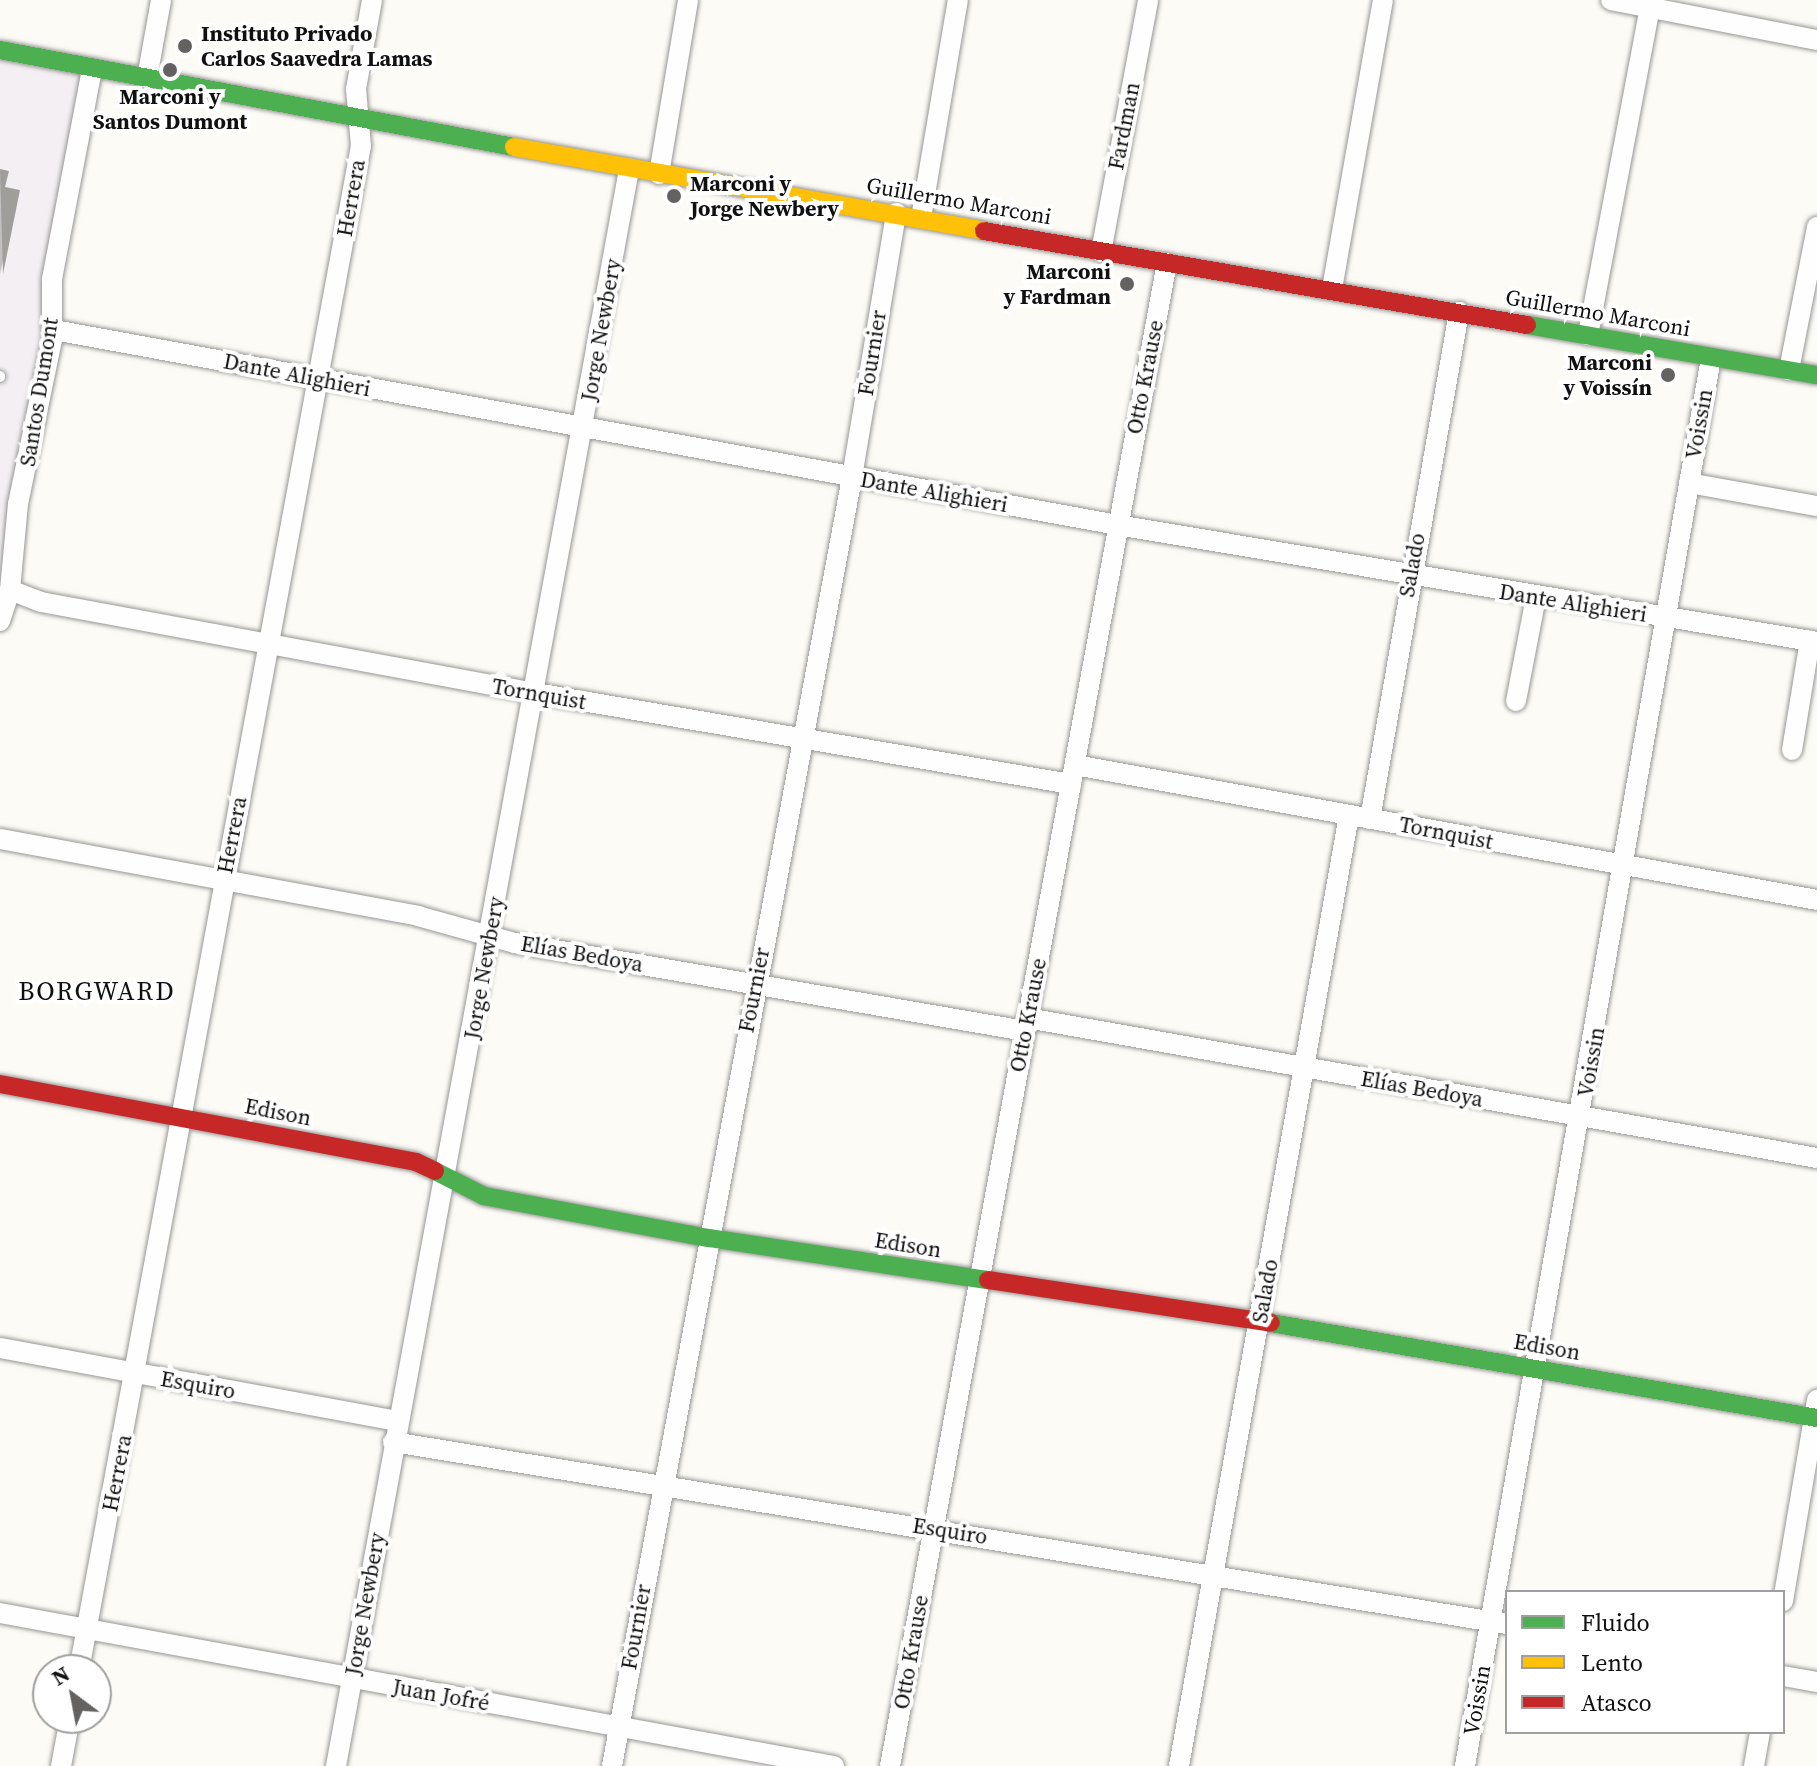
<!DOCTYPE html>
<html>
<head>
<meta charset="utf-8">
<style>
	body { margin:0 }
	#map { position:relative; width:1817px; height:1766px; overflow:hidden; background:#fcfbf6; font-family:"Source Serif 4",serif }
	div>[style] { position:absolute }
	[style*='--x'] { left:calc(var(--x)*1px); top:calc(var(--y)*1px); width:calc(var(--w)*1px); rotate:calc(var(--a)*1deg) }
	.industrial>* { inset:0; background:#f4eff2 }
	.shadow>* { inset:0; background:#0003 }
	.building>* { inset:0; background:#a09e9b }
	.roads { filter:drop-shadow(0 0 2px #969694) drop-shadow(0 0 2px #969694) }
	.lane>* { height:10px; margin:-5px; padding:0 5px; transform-origin:5px; border-radius:5px; background:#fffefe }
	.street>* { height:20px; margin:-10px; padding:0 10px; transform-origin:10px; border-radius:10px; background:#fffefe }
	.fast>* { height:18px; margin:-9px; padding:0 9px; transform-origin:9px; border-radius:9px; background:#4caf50 }
	.slow>* { height:18px; margin:-9px; padding:0 9px; transform-origin:9px; border-radius:9px; background:#ffc107 }
	.jam>* { height:18px; margin:-9px; padding:0 9px; transform-origin:9px; border-radius:9px; background:#c62828 }
	.dots>* { width:22px; height:22px; translate:-50% -50%; box-sizing:border-box; border:4px solid #fff; border-radius:50% }
	span { translate:-50% -50%; white-space:nowrap; text-align:center; line-height:1.15; -webkit-text-stroke:8px #fff; paint-order:stroke }
	.poi-label { font-size:22px; color:#101010; font-weight:700 }
	.left { translate:0 -50%; text-align:left }
	.right { translate:-100% -50%; text-align:right }
	.street-label { font-size:22px; color:#101010 }
	.quarter-label { font-size:26px; color:#101010; letter-spacing:2px }
	.legend { position:absolute; left:1505px; top:1590px; width:280px; height:144px; box-sizing:border-box; background:#fff; border:2px solid #9f9f9f; margin:0; padding:10px 14px; list-style:none; font-size:24px; color:#101010 }
	.legend li { display:flex; align-items:center; gap:16px; height:40px }
	.legend b { width:40px; border:2px solid #9f9f9f }
	.north { position:absolute; left:32px; top:1654px; width:80px; height:80px; box-sizing:border-box; background:#fff; border:2px solid #9f9f9f; border-radius:50%; rotate:328deg; font-size:22px; font-weight:700; line-height:32px; text-align:center; color:#101010 }
	.north::after { content:''; display:block; margin:auto; width:28px; height:36px; background:#636260; clip-path:polygon(50% 0,100% 100%,50% 72%,0 100%) }
</style>
</head>
<body>
<div id="map">
	<div class="industrial">
		<i style="clip-path:polygon(0 50px,92px 69px,0 621px)"></i>
	</div>
	<div class="shadow">
		<i style="clip-path:polygon(0 171px,6px 172px,3px 188px,18px 191px,0 274px)"></i>
	</div>
	<div class="building">
		<i style="clip-path:polygon(0 169px,9px 171px,5px 187px,20px 190px,3px 274px)"></i>
	</div>
	<div class="roads">
		<div class="lane">
			<i style="--x:0;--y:376;--w:1;--a:90"></i>
		</div>
		<div class="street">
			<i style="--x:1611;--y:0;--w:210;--a:11"></i>
			<i style="--x:147;--y:78;--w:79;--a:-79.8"></i>
			<i style="--x:659;--y:174;--w:176;--a:-80.5"></i>
			<i style="--x:921;--y:218;--w:221;--a:-80.4"></i>
			<i style="--x:1101;--y:252;--w:256;--a:-79.4"></i>
			<i style="--x:1332;--y:289;--w:293;--a:-80"></i>
			<i style="--x:54;--y:330;--w:1081;--a:10.39"></i>
			<i style="--x:1117;--y:525;--w:710;--a:9.49"></i>
			<i style="--x:1588;--y:335;--w:341;--a:-79.3"></i>
			<i style="--x:1789;--y:370;--w:146;--a:-78.9"></i>
			<i style="--x:1689;--y:483;--w:130;--a:10.2"></i>
			<i style="--x:10;--y:590;--w:33;--a:21"></i>
			<i style="--x:41;--y:602;--w:502;--a:10.44"></i>
			<i style="--x:535;--y:693;--w:544;--a:9.64"></i>
			<i style="--x:0;--y:621;--w:33;--a:-72"></i>
			<i style="--x:10;--y:590;--w:86;--a:-84.7"></i>
			<i style="--x:18;--y:504;--w:167;--a:-78.3"></i>
			<i style="--x:52;--y:340;--w:61;--a:-90"></i>
			<i style="--x:52;--y:279;--w:214;--a:-79.2"></i>
			<i style="--x:1516;--y:701;--w:106;--a:-79.1"></i>
			<i style="--x:1792;--y:750;--w:111;--a:-80.7"></i>
			<i style="--x:1075;--y:765;--w:754;--a:10.31"></i>
			<i style="--x:1370;--y:819;--w:515;--a:-80.04"></i>
			<i style="--x:0;--y:839;--w:425;--a:10.4"></i>
			<i style="--x:418;--y:916;--w:101;--a:15.6"></i>
			<i style="--x:515;--y:943;--w:518;--a:9.79"></i>
			<i style="--x:1027;--y:1018;--w:802;--a:10.05"></i>
			<i style="--x:0;--y:1348;--w:403;--a:10.4"></i>
			<i style="--x:393;--y:1442;--w:1129;--a:9.28"></i>
			<i style="--x:1783;--y:1601;--w:204;--a:-80.4"></i>
			<i style="--x:0;--y:1613;--w:848;--a:10.4"></i>
			<i style="--x:79;--y:1670;--w:1550;--a:-79.52"></i>
			<i style="--x:361;--y:146;--w:57;--a:-95"></i>
			<i style="--x:356;--y:89;--w:90;--a:-79.8"></i>
			<i style="--x:1783;--y:1676;--w:35;--a:10"></i>
			<i style="--x:61;--y:1766;--w:49;--a:-79.4"></i>
			<i style="--x:336;--y:1766;--w:1624;--a:-79.6"></i>
			<i style="--x:612;--y:1766;--w:1311;--a:-79.45"></i>
			<i style="--x:852;--y:477;--w:268;--a:-80.5"></i>
			<i style="--x:890;--y:1766;--w:1528;--a:-79.56"></i>
			<i style="--x:1179;--y:1766;--w:966;--a:-79.86"></i>
			<i style="--x:1465;--y:1766;--w:1429;--a:-80.09"></i>
			<i style="--x:1754;--y:1766;--w:35;--a:-80"></i>
		</div>
		<div class="fast">
			<i style="--x:0;--y:50;--w:523;--a:10.69"></i>
			<i style="--x:1527;--y:325;--w:294;--a:9.8"></i>
			<i style="--x:435;--y:1171;--w:55;--a:27"></i>
			<i style="--x:484;--y:1196;--w:229;--a:10.6"></i>
			<i style="--x:709;--y:1238;--w:282;--a:8.6"></i>
			<i style="--x:1271;--y:1323;--w:554;--a:9.87"></i>
		</div>
		<div class="slow">
			<i style="--x:514;--y:147;--w:477;--a:10.1"></i>
		</div>
		<div class="jam">
			<i style="--x:984;--y:231;--w:551;--a:9.82"></i>
			<i style="--x:0;--y:1084;--w:423;--a:10.6"></i>
			<i style="--x:416;--y:1162;--w:21;--a:25"></i>
			<i style="--x:988;--y:1280;--w:286;--a:8.6"></i>
		</div>
	</div>
	<div class="dots">
		<i style="left:185px;top:46px;background:#636260"></i>
		<i style="left:170px;top:70px;background:#636260"></i>
		<i style="left:674px;top:196px;background:#636260"></i>
		<i style="left:1127px;top:284px;background:#636260"></i>
		<i style="left:1668px;top:375px;background:#636260"></i>
	</div>
	<div class="poi-label">
		<span class="left" style="left:201px;top:46px">Instituto Privado<br>Carlos Saavedra Lamas</span>
		<span style="left:170px;top:109px">Marconi y<br>Santos Dumont</span>
		<span class="left" style="left:690px;top:196px">Marconi y<br>Jorge Newbery</span>
		<span class="right" style="left:1111px;top:284px">Marconi<br>y Fardman</span>
		<span class="right" style="left:1652px;top:375px">Marconi<br>y Voissín</span>
	</div>
	<div class="street-label">
		<span style="left:1124px;top:126px;rotate:-79deg">Fardman</span>
		<span style="left:351px;top:198px;rotate:-80deg">Herrera</span>
		<span style="left:959px;top:201px;rotate:10deg">Guillermo Marconi</span>
		<span style="left:1598px;top:313px;rotate:10deg">Guillermo Marconi</span>
		<span style="left:601px;top:330px;rotate:-80deg">Jorge Newbery</span>
		<span style="left:872px;top:353px;rotate:-81deg">Fournier</span>
		<span style="left:297px;top:375px;rotate:11deg">Dante Alighieri</span>
		<span style="left:1145px;top:377px;rotate:-79deg">Otto Krause</span>
		<span style="left:39px;top:392px;rotate:-81deg">Santos Dumont</span>
		<span style="left:1699px;top:424px;rotate:-80deg">Voissin</span>
		<span style="left:934px;top:492px;rotate:10deg">Dante Alighieri</span>
		<span style="left:1412px;top:565px;rotate:-80deg">Salado</span>
		<span style="left:1573px;top:603px;rotate:9deg">Dante Alighieri</span>
		<span style="left:539px;top:694px;rotate:10deg">Tornquist</span>
		<span style="left:1446px;top:833px;rotate:11deg">Tornquist</span>
		<span style="left:232px;top:835px;rotate:-79deg">Herrera</span>
		<span style="left:582px;top:954px;rotate:10deg">Elías Bedoya</span>
		<span style="left:484px;top:968px;rotate:-80deg">Jorge Newbery</span>
		<span style="left:754px;top:990px;rotate:-79deg">Fournier</span>
		<span style="left:1028px;top:1015px;rotate:-79deg">Otto Krause</span>
		<span style="left:1591px;top:1062px;rotate:-80deg">Voissin</span>
		<span style="left:1422px;top:1089px;rotate:10deg">Elías Bedoya</span>
		<span style="left:278px;top:1112px;rotate:11deg">Edison</span>
		<span style="left:908px;top:1245px;rotate:9deg">Edison</span>
		<span style="left:1265px;top:1291px;rotate:-80deg">Salado</span>
		<span style="left:1547px;top:1347px;rotate:10deg">Edison</span>
		<span style="left:198px;top:1385px;rotate:10deg">Esquiro</span>
		<span style="left:117px;top:1473px;rotate:-79deg">Herrera</span>
		<span style="left:950px;top:1531px;rotate:9deg">Esquiro</span>
		<span style="left:365px;top:1604px;rotate:-80deg">Jorge Newbery</span>
		<span style="left:636px;top:1627px;rotate:-80deg">Fournier</span>
		<span style="left:911px;top:1652px;rotate:-80deg">Otto Krause</span>
		<span style="left:441px;top:1695px;rotate:10deg">Juan Jofré</span>
		<span style="left:1477px;top:1700px;rotate:-80deg">Voissin</span>
	</div>
	<div class="quarter-label">
		<span style="left:97px;top:992px">BORGWARD</span>
	</div>
	<ul class="legend">
	<li><b style="height:10px;background:#4caf50"></b>Fluido</li>
	<li><b style="height:10px;background:#ffc107"></b>Lento</li>
	<li><b style="height:10px;background:#c62828"></b>Atasco</li>
	</ul>
	<div class="north">N</div>
</div>
</body>
</html>
